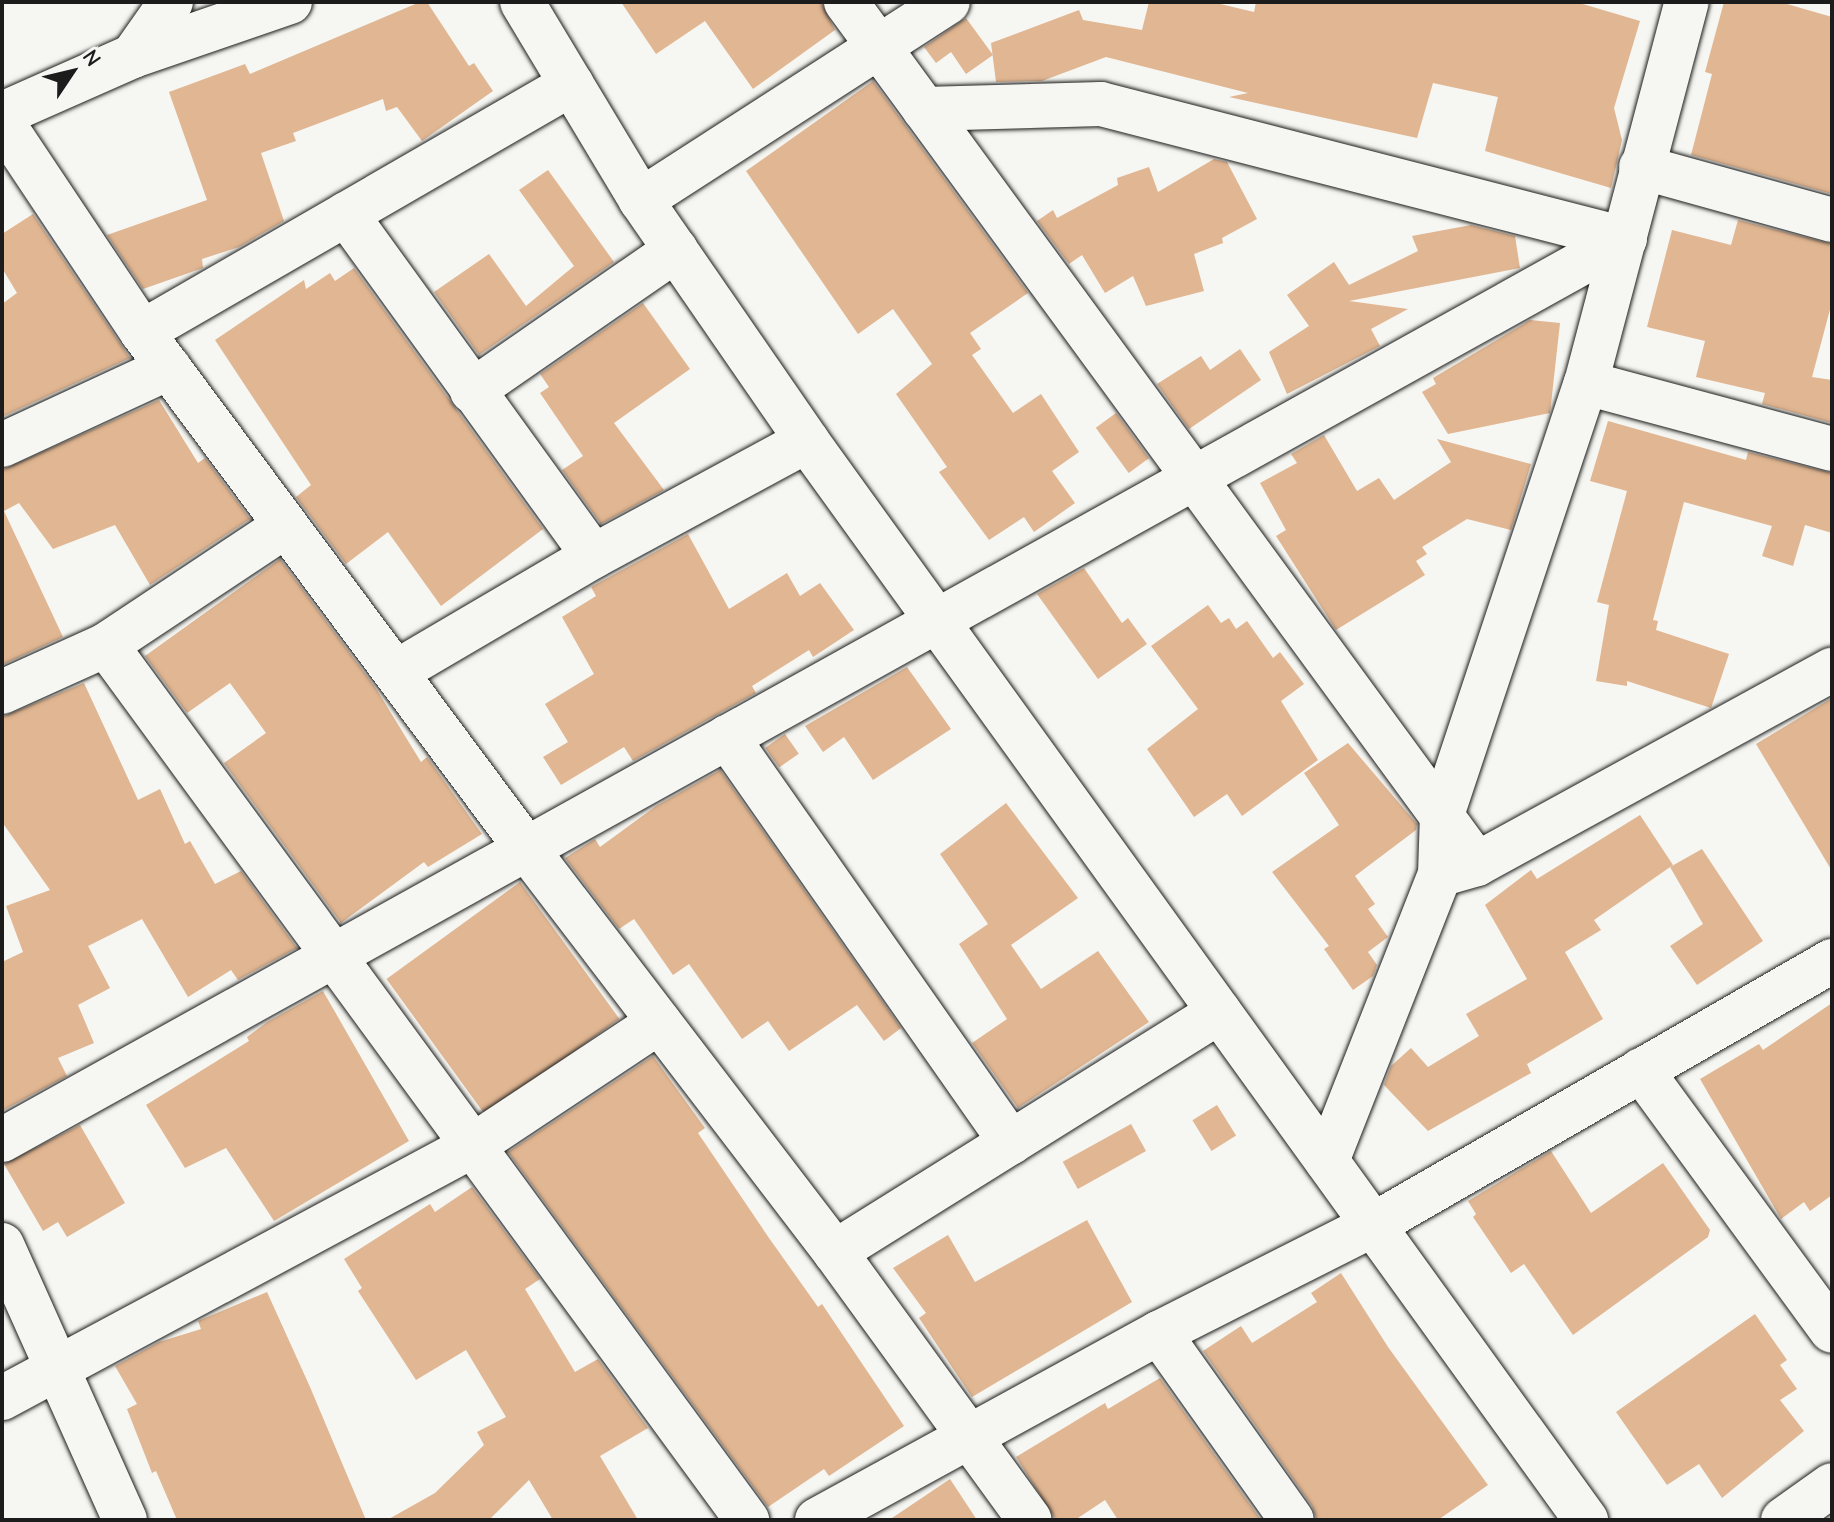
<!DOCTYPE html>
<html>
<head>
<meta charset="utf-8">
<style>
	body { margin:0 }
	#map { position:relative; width:1834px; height:1522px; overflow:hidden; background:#f6f6f2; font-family:"Comic Neue",sans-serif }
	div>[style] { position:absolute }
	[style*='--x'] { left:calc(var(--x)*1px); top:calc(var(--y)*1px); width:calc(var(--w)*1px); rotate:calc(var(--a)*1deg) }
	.building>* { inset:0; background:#e1b692; transform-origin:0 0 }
	.roads { filter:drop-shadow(0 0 2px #1c1c1c) drop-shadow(0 0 2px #1c1c1c) }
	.minor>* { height:44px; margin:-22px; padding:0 22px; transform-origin:22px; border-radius:22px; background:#f6f6f2 }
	span { translate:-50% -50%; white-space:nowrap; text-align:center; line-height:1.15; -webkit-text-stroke:6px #f6f6f2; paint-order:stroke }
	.frame { position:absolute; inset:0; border:4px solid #1c1c1c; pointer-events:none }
	.north { position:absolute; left:32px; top:32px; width:80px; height:80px; -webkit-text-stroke:6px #f6f6f2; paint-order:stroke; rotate:55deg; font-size:22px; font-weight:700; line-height:32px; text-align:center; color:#1c1c1c }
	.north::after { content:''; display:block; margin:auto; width:28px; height:36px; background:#1c1c1c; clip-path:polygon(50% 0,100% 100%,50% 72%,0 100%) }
</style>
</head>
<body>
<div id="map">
	<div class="building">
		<i style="clip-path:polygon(420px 2px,427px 2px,469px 66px,474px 63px,493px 91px,422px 141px,397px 107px,386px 111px,383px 99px,293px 133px,296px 141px,261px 153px,284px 221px,239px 247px,202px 259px,203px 268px,143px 289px,107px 235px,207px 200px,169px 92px,245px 64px,250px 74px)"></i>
		<i style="clip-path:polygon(621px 2px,821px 2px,835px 30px,753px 89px,705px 21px,656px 54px)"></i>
		<i style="clip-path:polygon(1149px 2px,1212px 2px,1254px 12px,1256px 2px,1576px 2px,1640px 21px,1614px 108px,1622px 140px,1611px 188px,1485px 151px,1498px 97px,1433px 83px,1417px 138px,1229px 97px,1248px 93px,1106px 57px,1042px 81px,996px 82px,991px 43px,1079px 10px,1083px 20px,1142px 30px)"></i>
		<i style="clip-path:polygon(1724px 2px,1780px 2px,1832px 17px,1832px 194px,1691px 155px,1712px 74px,1705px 72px)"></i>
		<i style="clip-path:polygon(966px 18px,993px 55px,966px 74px,951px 52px,936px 63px,924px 47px)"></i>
		<i style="clip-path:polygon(873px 81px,1028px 293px,970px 333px,981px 349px,972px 355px,1013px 413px,1041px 394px,1079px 452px,1052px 471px,1075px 503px,1034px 532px,1024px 517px,989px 540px,939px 472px,947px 467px,896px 394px,932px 364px,893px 309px,858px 334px,746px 171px)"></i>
		<i style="clip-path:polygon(1214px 159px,1227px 162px,1257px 219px,1222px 238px,1223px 243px,1194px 254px,1204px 291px,1146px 306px,1133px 276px,1105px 293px,1082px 255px,1069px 264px,1037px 221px,1053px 210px,1057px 218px,1118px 185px,1117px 178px,1149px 167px,1158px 192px)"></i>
		<i style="clip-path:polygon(548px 170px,614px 262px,479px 355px,434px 292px,489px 254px,526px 306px,574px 266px,519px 190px)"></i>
		<i style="clip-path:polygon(33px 214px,130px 358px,2px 417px,2px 304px,17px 293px,2px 268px,2px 234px)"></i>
		<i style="clip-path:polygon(1738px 220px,1832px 244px,1832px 302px,1812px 377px,1832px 380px,1832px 423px,1762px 404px,1765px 393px,1696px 377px,1705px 341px,1647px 327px,1672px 230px,1731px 245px)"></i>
		<i style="clip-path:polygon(1471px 225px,1515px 236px,1520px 268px,1349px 301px,1408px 309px,1371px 329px,1380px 346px,1287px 394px,1269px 352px,1309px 326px,1287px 295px,1334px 262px,1349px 285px,1418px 251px,1412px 236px)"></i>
		<i style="clip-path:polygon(354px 268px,543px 529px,441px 606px,388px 532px,346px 564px,296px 497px,311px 485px,215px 340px,304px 280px,306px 289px,330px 273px,335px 281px)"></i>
		<i style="clip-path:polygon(643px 303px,690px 369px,614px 423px,664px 490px,601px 524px,562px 470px,583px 456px,540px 393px,549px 387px,540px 374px)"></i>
		<i style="clip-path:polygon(1530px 320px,1560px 323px,1550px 413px,1448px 434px,1422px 392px,1436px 384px,1433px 378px)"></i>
		<i style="clip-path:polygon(1240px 349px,1261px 380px,1189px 429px,1157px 384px,1201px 356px,1210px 370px)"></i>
		<i style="clip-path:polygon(159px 400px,198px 463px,205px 458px,250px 519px,150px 585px,115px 525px,53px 549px,19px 503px,4px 511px,63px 637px,2px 665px,2px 470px)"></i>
		<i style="left:1116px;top:413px;width:56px;height:25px;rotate:54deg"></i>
		<i style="clip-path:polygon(1608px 421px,1746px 460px,1748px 452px,1832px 473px,1832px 533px,1805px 525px,1793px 566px,1762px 556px,1772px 526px,1684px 502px,1653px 620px,1658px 621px,1656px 630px,1729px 654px,1711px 708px,1627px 681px,1627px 686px,1596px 681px,1609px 605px,1597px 602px,1627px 491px,1590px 481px)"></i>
		<i style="clip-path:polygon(1324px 435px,1357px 491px,1379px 478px,1394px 500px,1451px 462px,1437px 439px,1531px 464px,1511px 530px,1467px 519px,1422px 547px,1427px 554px,1416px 561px,1425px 575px,1336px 630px,1276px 536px,1286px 530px,1260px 483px,1297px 463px,1291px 454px)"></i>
		<i style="clip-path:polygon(688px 534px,729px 609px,787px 573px,800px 596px,820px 583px,854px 630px,813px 657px,809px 650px,752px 686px,756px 693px,633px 761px,624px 747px,561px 785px,543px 757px,568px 742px,545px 704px,594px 674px,562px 617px,596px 596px,591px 587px)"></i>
		<i style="clip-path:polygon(280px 559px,375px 687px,421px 762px,427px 757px,482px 834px,428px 867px,424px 862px,341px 923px,224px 763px,266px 733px,230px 683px,187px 713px,145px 656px)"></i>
		<i style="clip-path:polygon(1084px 568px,1122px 623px,1128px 618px,1147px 644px,1098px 679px,1037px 594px)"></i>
		<i style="clip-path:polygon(1208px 605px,1221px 623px,1229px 618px,1236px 629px,1247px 621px,1273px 658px,1280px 652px,1304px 684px,1281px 701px,1318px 760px,1242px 816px,1227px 794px,1194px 817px,1147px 749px,1198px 709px,1151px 646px)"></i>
		<i style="clip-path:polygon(907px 667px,951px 729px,873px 780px,844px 737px,823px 752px,805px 726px)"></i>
		<i style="clip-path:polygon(84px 683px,138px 800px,160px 789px,185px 844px,190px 841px,215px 884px,241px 871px,297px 948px,238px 980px,231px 970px,188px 997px,142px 919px,88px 946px,110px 988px,78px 1005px,94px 1043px,58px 1058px,67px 1076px,2px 1111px,2px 962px,23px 952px,6px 906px,50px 890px,2px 822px,2px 717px)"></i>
		<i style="clip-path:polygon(1832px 698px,1832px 871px,1756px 744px)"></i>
		<i style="left:785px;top:734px;width:24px;height:24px;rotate:55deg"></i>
		<i style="clip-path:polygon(1348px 743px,1417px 824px,1416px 830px,1355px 876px,1375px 904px,1368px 909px,1388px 937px,1368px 952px,1377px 965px,1373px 976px,1353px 990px,1324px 949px,1329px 946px,1272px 872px,1339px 825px,1304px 773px)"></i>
		<i style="clip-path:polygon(720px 770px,901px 1028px,884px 1041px,857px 1005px,789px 1051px,768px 1021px,742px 1039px,689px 964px,673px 975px,634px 919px,619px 929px,565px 858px,595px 839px,600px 847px,656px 806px)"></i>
		<i style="clip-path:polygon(1006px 803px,1078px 898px,1011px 945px,1041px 989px,1098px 951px,1149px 1022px,1018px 1108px,972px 1043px,1007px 1019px,959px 944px,988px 924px,940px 854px)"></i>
		<i style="clip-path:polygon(1640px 815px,1673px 865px,1594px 920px,1601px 930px,1565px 952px,1603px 1019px,1527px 1064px,1531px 1073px,1428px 1131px,1384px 1085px,1391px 1066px,1411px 1048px,1428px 1067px,1479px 1036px,1466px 1014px,1527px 979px,1485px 905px,1531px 870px,1537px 879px)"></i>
		<i style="clip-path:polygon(1702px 849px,1763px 941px,1697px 985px,1670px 946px,1703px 924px,1670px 867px)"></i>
		<i style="left:520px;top:882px;width:169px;height:165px;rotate:54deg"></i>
		<i style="clip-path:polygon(323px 991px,409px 1141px,274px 1221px,226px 1148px,185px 1168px,146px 1105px,249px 1041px,247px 1037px,267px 1022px)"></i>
		<i style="clip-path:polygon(1832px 1003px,1832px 1195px,1810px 1211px,1804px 1202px,1781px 1219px,1700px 1079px,1759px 1044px,1763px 1050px)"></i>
		<i style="clip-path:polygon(653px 1056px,705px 1128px,698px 1133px,769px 1238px,818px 1307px,822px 1304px,904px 1426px,829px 1476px,824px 1469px,768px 1507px,508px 1152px)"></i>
		<i style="left:1217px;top:1105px;width:36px;height:29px;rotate:58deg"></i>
		<i style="left:1131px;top:1124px;width:31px;height:78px;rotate:61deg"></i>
		<i style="clip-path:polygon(80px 1125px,125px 1203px,67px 1237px,58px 1222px,43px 1231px,4px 1164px)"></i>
		<i style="clip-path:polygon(1551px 1151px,1591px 1213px,1663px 1163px,1710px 1230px,1708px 1237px,1573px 1335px,1524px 1264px,1511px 1273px,1473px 1217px,1476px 1214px,1468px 1201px)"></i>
		<i style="clip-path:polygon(472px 1187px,540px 1279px,525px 1289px,575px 1372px,598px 1359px,648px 1428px,600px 1456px,638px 1520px,553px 1520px,529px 1480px,489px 1520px,387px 1520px,435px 1493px,484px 1445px,477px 1432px,506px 1417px,466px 1350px,416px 1380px,358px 1291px,362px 1288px,344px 1259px,430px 1204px,435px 1212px)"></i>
		<i style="clip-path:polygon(1087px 1220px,1132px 1302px,972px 1397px,919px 1318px,926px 1313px,893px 1268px,948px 1235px,975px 1282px)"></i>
		<i style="clip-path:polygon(1341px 1273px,1388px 1347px,1488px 1485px,1438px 1520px,1317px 1520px,1312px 1506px,1203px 1351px,1241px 1326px,1252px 1343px,1317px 1302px,1311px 1293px)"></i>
		<i style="clip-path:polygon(267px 1292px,310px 1387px,366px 1520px,177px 1520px,156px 1471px,152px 1473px,127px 1409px,137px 1404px,115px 1366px,159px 1342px,201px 1329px,198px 1321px)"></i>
		<i style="clip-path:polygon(1755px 1314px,1787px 1360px,1780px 1365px,1797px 1389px,1780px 1400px,1804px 1431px,1722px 1498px,1699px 1464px,1667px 1485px,1616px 1412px)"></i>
		<i style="clip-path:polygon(1160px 1378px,1261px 1520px,1118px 1520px,1105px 1500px,1075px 1520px,1056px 1520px,1016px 1457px,1105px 1403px,1108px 1409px)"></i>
		<i style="clip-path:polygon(950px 1479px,977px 1520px,889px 1520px)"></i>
	</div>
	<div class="roads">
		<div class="minor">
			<i style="--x:522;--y:2;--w:231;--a:59"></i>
			<i style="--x:641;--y:200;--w:293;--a:55.4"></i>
			<i style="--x:807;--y:441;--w:1331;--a:54.17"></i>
			<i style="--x:846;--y:2;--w:1068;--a:53.8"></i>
			<i style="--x:133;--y:56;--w:66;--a:-54.9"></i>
			<i style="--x:924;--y:109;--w:177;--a:-1.6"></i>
			<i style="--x:1101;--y:104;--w:541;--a:14.45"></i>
			<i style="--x:2;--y:114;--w:143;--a:-23.9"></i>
			<i style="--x:133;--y:56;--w:166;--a:-19"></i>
			<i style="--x:2;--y:122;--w:252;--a:56.3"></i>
			<i style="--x:142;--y:332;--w:643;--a:53.34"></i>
			<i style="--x:526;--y:848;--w:509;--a:52.59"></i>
			<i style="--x:835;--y:1252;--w:331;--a:54"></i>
			<i style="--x:1641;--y:167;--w:198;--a:15.5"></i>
			<i style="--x:641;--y:200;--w:365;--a:-32.8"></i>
			<i style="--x:346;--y:214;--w:422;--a:54.1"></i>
			<i style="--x:142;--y:332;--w:496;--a:-30"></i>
			<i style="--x:1586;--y:383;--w:255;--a:15"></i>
			<i style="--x:472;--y:391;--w:248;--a:-34.7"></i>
			<i style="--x:2;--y:445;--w:184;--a:-24.8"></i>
			<i style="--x:106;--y:645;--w:1085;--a:53.77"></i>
			<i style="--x:396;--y:672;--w:229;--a:-30.4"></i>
			<i style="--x:594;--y:556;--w:242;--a:-28.4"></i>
			<i style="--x:2;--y:692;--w:114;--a:-24.3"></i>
			<i style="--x:106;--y:645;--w:215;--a:-33.6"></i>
			<i style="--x:727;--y:737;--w:495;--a:55"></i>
			<i style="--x:1449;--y:872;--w:29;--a:-16"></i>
			<i style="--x:1477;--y:864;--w:405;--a:-28.7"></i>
			<i style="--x:1641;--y:1070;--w:323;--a:53.8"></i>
			<i style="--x:2;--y:1140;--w:1856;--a:-29.04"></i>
			<i style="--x:1327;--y:1161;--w:308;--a:-68.5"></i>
			<i style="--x:1440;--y:874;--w:59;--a:-88.1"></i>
			<i style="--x:1442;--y:815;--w:455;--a:-71.6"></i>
			<i style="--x:1586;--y:383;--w:394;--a:-75.2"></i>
			<i style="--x:2;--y:1245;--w:301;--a:65.9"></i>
			<i style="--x:835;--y:1252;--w:453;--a:-32"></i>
			<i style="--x:1159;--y:1333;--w:229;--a:54.6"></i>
			<i style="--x:2;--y:1398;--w:536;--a:-28.19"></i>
			<i style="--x:474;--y:1145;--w:222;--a:-33.6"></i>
			<i style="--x:817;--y:1520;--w:390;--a:-28.7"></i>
			<i style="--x:1159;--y:1333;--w:240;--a:-26.8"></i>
			<i style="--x:1373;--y:1225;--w:530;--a:-29.91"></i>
			<i style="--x:1783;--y:1520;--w:60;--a:-35.5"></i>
		</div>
	</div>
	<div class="frame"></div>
	<div class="north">N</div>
</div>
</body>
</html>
